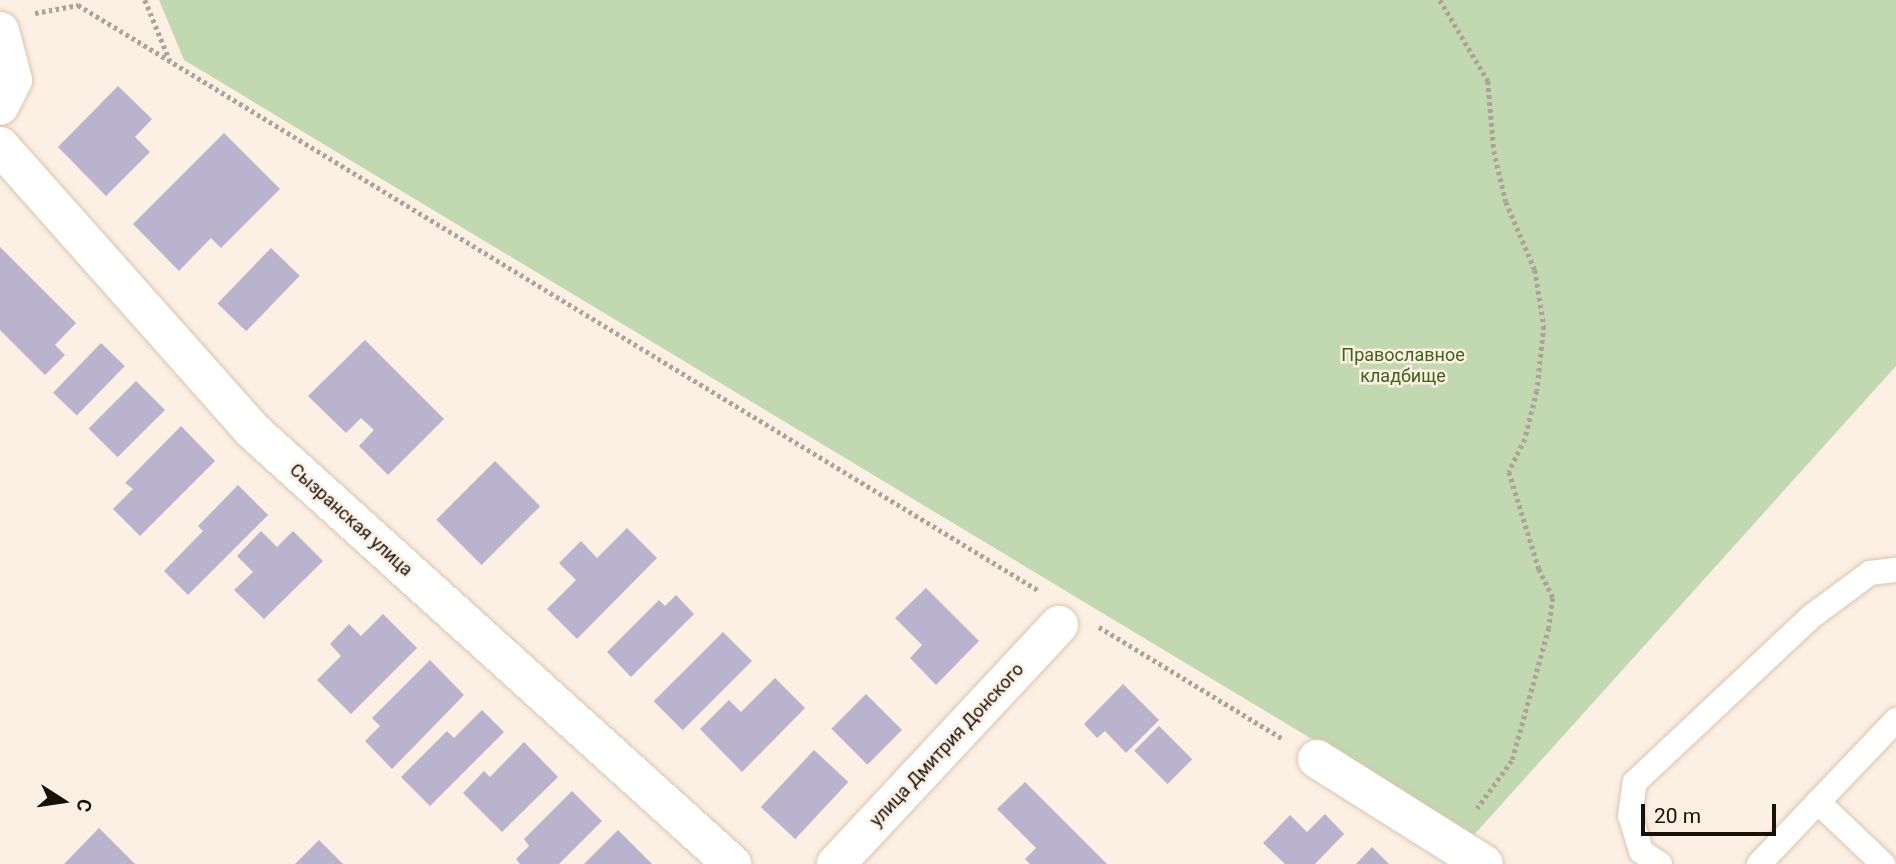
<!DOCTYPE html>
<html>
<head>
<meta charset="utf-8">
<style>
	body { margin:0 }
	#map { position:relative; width:1896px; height:864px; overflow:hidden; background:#fcefe3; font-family:Roboto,sans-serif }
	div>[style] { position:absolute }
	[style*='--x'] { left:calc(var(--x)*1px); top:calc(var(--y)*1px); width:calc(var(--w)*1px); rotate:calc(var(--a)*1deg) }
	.green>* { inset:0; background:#c1d8b1 }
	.building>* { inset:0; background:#bab3cd; transform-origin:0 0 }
	.path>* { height:4.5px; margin-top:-2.25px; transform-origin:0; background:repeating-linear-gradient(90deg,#ada297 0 3.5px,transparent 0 7px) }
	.roads { filter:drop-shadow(0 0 2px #d9c5b0) drop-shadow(0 0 2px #d9c5b0) }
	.lane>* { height:24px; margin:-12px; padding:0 12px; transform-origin:12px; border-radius:12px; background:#fff }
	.street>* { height:38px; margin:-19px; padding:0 19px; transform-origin:19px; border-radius:19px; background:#fff }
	span { translate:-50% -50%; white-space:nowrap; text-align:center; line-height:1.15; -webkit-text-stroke:5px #fcefe3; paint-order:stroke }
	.park-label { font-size:18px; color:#3c6217 }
	.street-label { font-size:18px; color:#18110a }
	.north { position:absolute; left:28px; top:766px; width:70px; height:70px; -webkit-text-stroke:5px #fcefe3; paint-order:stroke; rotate:102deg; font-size:19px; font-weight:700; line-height:28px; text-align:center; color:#18110a }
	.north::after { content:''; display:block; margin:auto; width:24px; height:32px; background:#18110a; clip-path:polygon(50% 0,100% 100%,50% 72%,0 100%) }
	.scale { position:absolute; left:1641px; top:804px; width:135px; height:32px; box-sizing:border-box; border:4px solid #18110a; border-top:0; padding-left:9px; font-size:21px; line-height:24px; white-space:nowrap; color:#18110a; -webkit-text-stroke:5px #fcefe3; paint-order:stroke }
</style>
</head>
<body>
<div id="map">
	<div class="green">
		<i style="clip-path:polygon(159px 0,1896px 0,1896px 366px,1473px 836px,184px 60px)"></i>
	</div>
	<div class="building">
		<i style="clip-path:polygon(118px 86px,152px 119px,135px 137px,150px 152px,106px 196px,58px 147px)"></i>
		<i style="clip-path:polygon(224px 133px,280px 189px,221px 248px,211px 238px,179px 271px,133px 224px)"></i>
		<i style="clip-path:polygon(0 247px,76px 323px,55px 345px,65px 355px,45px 375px,0 330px)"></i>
		<i style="left:271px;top:248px;width:40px;height:77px;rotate:44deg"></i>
		<i style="clip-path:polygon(365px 340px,444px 419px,388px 475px,359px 446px,374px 430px,361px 418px,346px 433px,308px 396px)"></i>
		<i style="left:101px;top:343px;width:33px;height:69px;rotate:44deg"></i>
		<i style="left:136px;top:381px;width:41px;height:67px;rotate:45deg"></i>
		<i style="clip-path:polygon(181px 426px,215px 461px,140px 536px,113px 509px,133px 489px,125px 483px)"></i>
		<i style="left:495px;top:461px;width:64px;height:83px;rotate:45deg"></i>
		<i style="clip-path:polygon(238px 485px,268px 515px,188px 595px,164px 571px,203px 531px,198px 526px)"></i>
		<i style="clip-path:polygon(627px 528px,657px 558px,577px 639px,547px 609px,576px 580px,559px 563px,581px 541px,597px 558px)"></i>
		<i style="clip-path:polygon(261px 531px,277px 547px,293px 531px,323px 561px,264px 619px,234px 590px,253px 572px,237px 556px)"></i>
		<i style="clip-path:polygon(926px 588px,979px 641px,936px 685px,910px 658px,922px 645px,895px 618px)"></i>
		<i style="clip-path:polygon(676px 595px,694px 614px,631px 677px,607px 652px,659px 600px,665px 606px)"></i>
		<i style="clip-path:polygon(383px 614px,417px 648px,351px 714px,317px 680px,341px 656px,330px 644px,349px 624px,361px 636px)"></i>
		<i style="left:723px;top:632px;width:41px;height:98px;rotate:45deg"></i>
		<i style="clip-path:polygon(430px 660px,464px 695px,392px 769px,365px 741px,380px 726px,372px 718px)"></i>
		<i style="clip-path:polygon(775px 678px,805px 708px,742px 772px,700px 729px,729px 700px,741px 712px)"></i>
		<i style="clip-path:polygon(1123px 684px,1159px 720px,1126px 753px,1105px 731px,1097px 738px,1084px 724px)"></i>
		<i style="left:866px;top:694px;width:51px;height:49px;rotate:45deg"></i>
		<i style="clip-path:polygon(482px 710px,504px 732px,430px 806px,401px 777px,447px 731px,454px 738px)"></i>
		<i style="left:1159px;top:726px;width:47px;height:35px;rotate:45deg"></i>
		<i style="clip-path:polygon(524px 742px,558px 777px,502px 832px,463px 793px,484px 771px,490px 777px)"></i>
		<i style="left:814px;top:750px;width:47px;height:78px;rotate:43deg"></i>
		<i style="clip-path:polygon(1025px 782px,1107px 864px,1030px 864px,1025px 859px,1036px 848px,997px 809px)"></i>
		<i style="clip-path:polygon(572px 791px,602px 821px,559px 864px,520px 864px,516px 859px,529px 846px,524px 839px)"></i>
		<i style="clip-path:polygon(1325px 814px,1344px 834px,1315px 864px,1285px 864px,1263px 843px,1290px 815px,1307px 832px)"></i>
		<i style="clip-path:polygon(99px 828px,135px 864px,64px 864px)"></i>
		<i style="clip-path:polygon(618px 830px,652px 864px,584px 864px)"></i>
		<i style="clip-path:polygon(319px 840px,343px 864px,295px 864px)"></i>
		<i style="clip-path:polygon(1372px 847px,1389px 864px,1356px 864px)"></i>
	</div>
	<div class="path">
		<i style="--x:145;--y:0;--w:66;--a:67.7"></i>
		<i style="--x:1440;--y:0;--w:94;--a:59.3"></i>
		<i style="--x:1488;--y:81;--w:70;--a:85.1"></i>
		<i style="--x:1494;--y:151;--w:52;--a:76.8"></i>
		<i style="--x:1506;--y:202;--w:74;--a:66.9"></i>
		<i style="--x:1535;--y:270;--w:57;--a:80.9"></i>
		<i style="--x:1544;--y:326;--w:65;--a:96.1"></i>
		<i style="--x:1537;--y:391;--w:49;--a:104"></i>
		<i style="--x:1525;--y:439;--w:37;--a:116"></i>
		<i style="--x:1509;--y:472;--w:102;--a:72.8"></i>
		<i style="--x:1539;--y:569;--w:32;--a:64"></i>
		<i style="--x:1553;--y:598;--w:30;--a:98"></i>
		<i style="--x:1549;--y:628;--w:138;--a:105.5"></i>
		<i style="--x:1512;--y:761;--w:59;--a:126.1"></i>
		<i style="--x:35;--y:13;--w:44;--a:-10.5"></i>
		<i style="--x:78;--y:5;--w:1124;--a:31.36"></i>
		<i style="--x:1099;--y:627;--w:215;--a:31.3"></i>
	</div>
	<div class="roads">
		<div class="lane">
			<i style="--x:1818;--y:802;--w:90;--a:43.6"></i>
			<i style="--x:1660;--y:864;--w:23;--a:-146"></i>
			<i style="--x:1641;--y:851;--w:37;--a:-107"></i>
			<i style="--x:1630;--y:816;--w:34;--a:-82"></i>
			<i style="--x:1635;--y:782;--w:243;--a:-43.2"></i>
			<i style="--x:1812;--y:616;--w:72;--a:-36.6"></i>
			<i style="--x:1870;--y:573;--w:26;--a:-7"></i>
			<i style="--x:1759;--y:864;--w:199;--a:-46.4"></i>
		</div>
		<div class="street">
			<i style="--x:0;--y:31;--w:51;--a:75.1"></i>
			<i style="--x:13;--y:80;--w:29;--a:117"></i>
			<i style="--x:0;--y:146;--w:381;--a:48.4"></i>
			<i style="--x:253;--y:431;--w:646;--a:42.11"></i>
			<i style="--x:1317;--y:759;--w:197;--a:32.2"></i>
			<i style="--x:836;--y:864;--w:327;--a:-47"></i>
		</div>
	</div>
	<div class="park-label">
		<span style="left:1403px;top:366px">Православное<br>кладбище</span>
	</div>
	<div class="street-label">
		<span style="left:351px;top:520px;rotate:42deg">Сызранская улица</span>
		<span style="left:947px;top:745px;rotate:-47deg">улица Дмитрия Донского</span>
	</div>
	<div class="north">С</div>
	<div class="scale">20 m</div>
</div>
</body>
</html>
